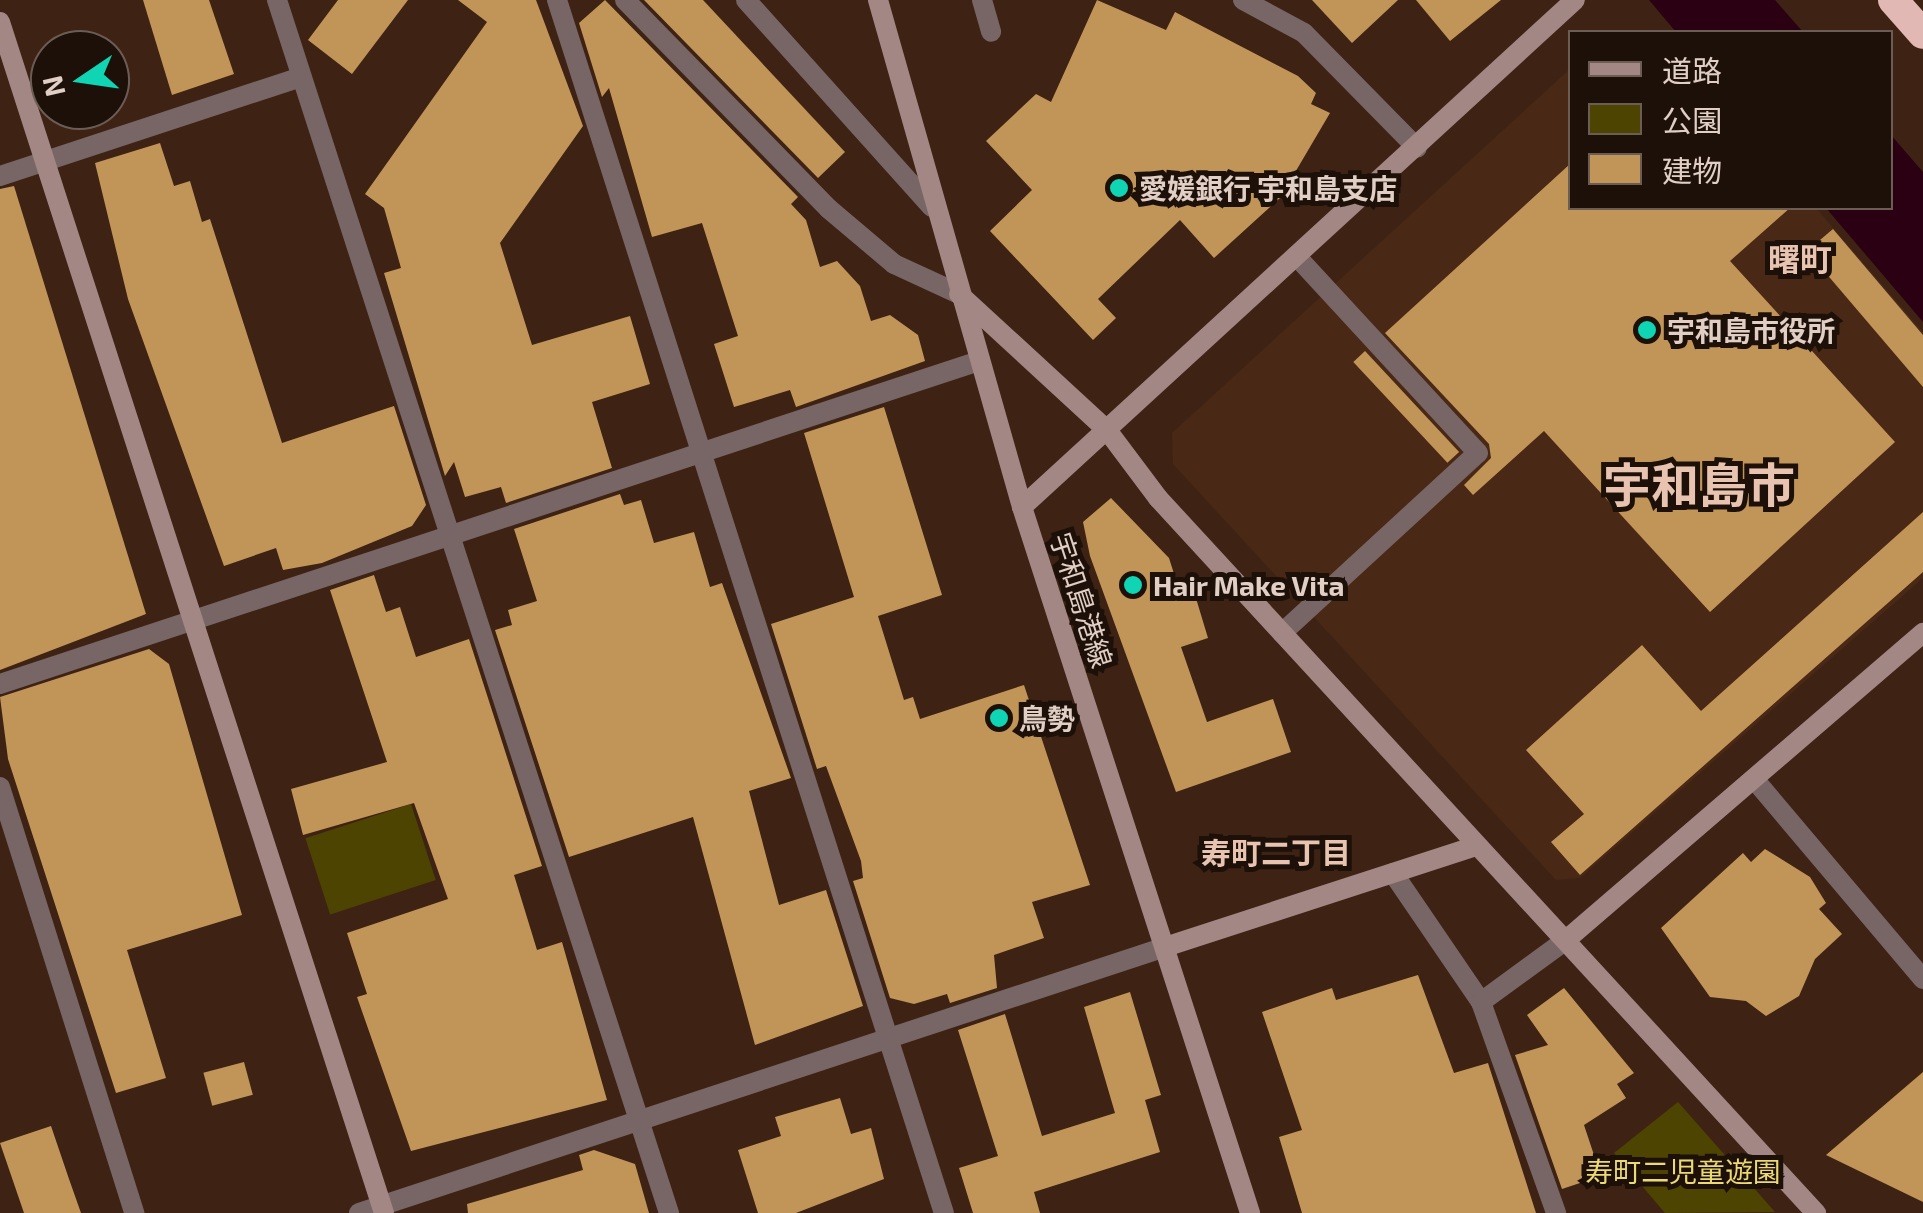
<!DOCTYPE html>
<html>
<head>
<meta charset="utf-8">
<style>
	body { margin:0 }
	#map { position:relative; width:1923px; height:1213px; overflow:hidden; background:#3e2314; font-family:"Exo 2","Noto Sans JP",sans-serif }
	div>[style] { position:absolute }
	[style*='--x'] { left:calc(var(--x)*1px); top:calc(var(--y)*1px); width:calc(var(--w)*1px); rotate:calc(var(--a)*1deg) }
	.built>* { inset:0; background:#492815 }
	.green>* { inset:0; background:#4e4402; transform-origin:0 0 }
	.water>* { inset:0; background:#2a0012 }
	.building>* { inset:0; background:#c19558; transform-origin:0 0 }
	.lane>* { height:20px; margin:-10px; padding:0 10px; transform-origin:10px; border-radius:10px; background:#776665 }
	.street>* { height:20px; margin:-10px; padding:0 10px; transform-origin:10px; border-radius:10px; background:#776665 }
	.secondary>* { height:20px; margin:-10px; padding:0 10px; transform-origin:10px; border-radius:10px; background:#a28785 }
	.highway>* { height:30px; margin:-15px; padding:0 15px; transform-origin:15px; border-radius:15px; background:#e2b8b5 }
	.dots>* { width:28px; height:28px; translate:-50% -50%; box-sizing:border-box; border:5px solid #1c1009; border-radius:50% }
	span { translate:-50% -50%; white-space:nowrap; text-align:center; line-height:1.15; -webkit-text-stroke:10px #1c1009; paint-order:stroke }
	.poi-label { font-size:28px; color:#e1cfc5; font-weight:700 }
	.left { translate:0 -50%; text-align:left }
	.street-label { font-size:28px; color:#e1cfc5 }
	.park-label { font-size:28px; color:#ebd974 }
	.neighbourhood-label { font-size:30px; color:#e7c3b0; font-weight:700 }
	.quarter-label { font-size:32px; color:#e7c3b0; font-weight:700 }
	.town-label { font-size:48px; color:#e7c3b0; font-weight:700 }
	.legend { position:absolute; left:1568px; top:30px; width:325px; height:180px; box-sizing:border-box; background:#1c1009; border:2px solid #6b5c54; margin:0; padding:12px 18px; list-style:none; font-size:30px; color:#e1cfc5 }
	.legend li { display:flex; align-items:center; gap:20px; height:50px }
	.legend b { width:50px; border:2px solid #6b5c54 }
	.north { position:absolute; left:30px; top:30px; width:100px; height:100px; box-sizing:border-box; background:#1c1009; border:2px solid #6b5c54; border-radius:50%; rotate:257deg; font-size:28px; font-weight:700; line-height:40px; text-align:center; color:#e1cfc5 }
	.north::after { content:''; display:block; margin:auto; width:35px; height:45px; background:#0fd5b4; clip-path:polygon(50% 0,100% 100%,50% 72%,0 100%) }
</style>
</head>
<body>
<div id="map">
	<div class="built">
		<i style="clip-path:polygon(1570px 69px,1570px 208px,1816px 208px,1923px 332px,1923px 578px,1580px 878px,1556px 880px,1173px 464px,1172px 433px)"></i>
	</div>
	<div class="green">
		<i style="left:411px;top:804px;width:80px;height:111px;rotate:72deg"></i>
		<i style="clip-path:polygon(1678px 1102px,1775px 1212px,1665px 1213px,1614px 1153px)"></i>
	</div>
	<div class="water">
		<i style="clip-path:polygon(1649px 0,1775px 0,1803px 32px,1676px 32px)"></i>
		<i style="clip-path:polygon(1891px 135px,1923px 172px,1923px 322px,1826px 208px,1890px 208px)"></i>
	</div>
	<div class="building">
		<i style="clip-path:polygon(143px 0,209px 0,234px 74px,172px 95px)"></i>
		<i style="clip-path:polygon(338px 0,408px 0,352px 74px,308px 40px)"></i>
		<i style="clip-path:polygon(458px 0,536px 0,583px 126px,500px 243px,532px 345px,630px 316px,650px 384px,592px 402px,612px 468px,506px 503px,501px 487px,465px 497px,454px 462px,445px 476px,384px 273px,401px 268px,384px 208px,365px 194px,487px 22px)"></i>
		<i style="clip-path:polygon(605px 0,798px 197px,791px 204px,806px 220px,820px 267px,837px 261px,860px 286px,871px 321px,890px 315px,918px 335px,925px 361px,796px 407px,790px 390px,734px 407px,714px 344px,738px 336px,702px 223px,652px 237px,609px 88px,602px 97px,579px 23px)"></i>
		<i style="clip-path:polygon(644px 0,703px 0,845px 152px,818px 178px)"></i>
		<i style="clip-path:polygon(1097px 0,1166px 30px,1175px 12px,1298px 76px,1316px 93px,1311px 104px,1330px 113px,1280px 198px,1214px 258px,1180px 220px,1098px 299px,1116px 318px,1093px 340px,990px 231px,1032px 190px,986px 141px,1036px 94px,1051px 102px)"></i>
		<i style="clip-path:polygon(1312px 0,1398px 0,1352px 43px)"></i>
		<i style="clip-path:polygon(1416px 0,1501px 0,1450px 41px)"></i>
		<i style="clip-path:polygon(160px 143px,174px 186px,190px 181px,202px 222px,210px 219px,282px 443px,394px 406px,426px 505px,412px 526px,322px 563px,283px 570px,276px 548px,224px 566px,128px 299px,95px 163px)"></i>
		<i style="clip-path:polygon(1570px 164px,1570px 208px,1790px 208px,1730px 261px,1895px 442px,1710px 612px,1544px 431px,1473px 495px,1464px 485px,1491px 458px,1489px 444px,1385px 333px)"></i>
		<i style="clip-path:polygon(14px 186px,146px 614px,0 670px,0 189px)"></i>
		<i style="clip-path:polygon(1833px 229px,1923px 335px,1923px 387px,1807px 251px)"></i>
		<i style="left:1365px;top:351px;width:138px;height:16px;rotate:47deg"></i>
		<i style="clip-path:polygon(884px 407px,942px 595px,878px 616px,904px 700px,913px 697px,920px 719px,1024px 685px,1090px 885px,1032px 902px,1044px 938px,994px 955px,997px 988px,950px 1003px,947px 994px,914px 1004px,890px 998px,853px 881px,863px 878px,861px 861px,826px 766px,817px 769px,771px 624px,854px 597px,804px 433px)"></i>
		<i style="clip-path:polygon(620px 494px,624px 505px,641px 500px,654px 543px,694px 532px,710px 587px,722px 583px,791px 778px,749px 791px,779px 905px,826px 890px,863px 1006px,755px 1045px,693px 817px,569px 857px,495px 630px,512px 625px,508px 610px,537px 601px,514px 529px)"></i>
		<i style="clip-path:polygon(1111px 498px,1169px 558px,1182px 599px,1195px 595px,1208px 638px,1181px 647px,1207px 722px,1273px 699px,1291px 752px,1176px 792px,1090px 556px,1083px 522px)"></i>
		<i style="clip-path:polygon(1923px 512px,1923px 572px,1580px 875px,1551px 842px,1584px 814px,1526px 750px,1642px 645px,1701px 711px)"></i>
		<i style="clip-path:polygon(374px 575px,386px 612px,400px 607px,416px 657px,469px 639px,542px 866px,514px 875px,537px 950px,562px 942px,607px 1100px,411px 1151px,357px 997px,367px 994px,347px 933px,448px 899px,414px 803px,303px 835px,291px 789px,387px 762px,330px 590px)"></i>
		<i style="clip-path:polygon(149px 649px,169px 664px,242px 915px,127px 950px,166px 1078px,116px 1093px,8px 759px,0 697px)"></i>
		<i style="clip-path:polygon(1765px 849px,1810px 877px,1826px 903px,1819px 909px,1842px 934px,1815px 959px,1799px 996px,1766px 1016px,1746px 1001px,1710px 997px,1661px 928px,1743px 853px,1751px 862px)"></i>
		<i style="clip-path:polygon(1418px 975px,1454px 1073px,1488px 1063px,1536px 1213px,1302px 1213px,1279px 1137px,1302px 1130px,1262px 1012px,1332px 988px,1336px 1000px)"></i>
		<i style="clip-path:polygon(1564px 988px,1634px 1073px,1617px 1084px,1626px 1098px,1584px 1125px,1601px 1176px,1562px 1189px,1515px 1055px,1548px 1045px,1527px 1015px)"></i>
		<i style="clip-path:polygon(1130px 992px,1161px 1095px,1145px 1100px,1160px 1152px,1034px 1192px,1040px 1213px,973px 1213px,959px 1168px,998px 1156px,958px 1030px,1005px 1014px,1042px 1136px,1115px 1113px,1084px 1007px)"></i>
		<i style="left:244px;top:1062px;width:34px;height:42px;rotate:75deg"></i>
		<i style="clip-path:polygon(1923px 1072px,1923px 1202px,1826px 1155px)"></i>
		<i style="clip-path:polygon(840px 1098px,851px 1134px,871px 1128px,884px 1179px,796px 1213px,758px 1213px,738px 1150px,781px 1136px,775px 1117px)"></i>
		<i style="clip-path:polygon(51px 1126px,69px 1179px,81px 1213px,24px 1213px,0 1143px)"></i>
		<i style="clip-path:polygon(594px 1150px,635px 1164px,649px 1213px,468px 1213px,467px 1204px,583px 1170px,579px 1155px)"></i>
	</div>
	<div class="lane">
		<i style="--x:982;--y:0;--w:33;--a:74"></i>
		<i style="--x:1282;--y:633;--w:266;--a:-42.6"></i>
		<i style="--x:1478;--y:453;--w:267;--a:-132.7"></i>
	</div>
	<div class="street">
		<i style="--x:277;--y:0;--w:1275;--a:72.09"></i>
		<i style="--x:557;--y:0;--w:1273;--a:72.31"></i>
		<i style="--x:625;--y:0;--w:292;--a:45.7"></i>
		<i style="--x:829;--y:209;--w:85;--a:40.2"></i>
		<i style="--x:894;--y:264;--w:69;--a:24.7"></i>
		<i style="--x:746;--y:0;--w:278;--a:48.1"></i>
		<i style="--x:1243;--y:0;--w:69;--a:28.4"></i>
		<i style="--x:1304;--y:33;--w:161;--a:45.5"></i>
		<i style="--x:0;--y:176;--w:317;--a:-18.2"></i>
		<i style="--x:0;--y:684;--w:1031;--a:-18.26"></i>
		<i style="--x:1754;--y:779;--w:262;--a:49.8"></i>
		<i style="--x:0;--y:787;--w:447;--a:72.5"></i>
		<i style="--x:1393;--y:873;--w:156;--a:55.7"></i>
		<i style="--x:1481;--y:1002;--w:224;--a:70.4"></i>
		<i style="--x:1481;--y:1002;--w:105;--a:-36.1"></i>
		<i style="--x:359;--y:1213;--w:849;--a:-18.26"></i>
	</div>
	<div class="secondary">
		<i style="--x:878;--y:0;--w:527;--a:74.14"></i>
		<i style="--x:1022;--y:507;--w:742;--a:72.1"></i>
		<i style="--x:0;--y:22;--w:1251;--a:72.13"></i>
		<i style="--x:959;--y:294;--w:201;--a:42.6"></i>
		<i style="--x:1107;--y:430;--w:85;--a:53.1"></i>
		<i style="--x:1158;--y:498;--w:972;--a:47.38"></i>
		<i style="--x:1022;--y:507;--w:750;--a:-42.52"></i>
		<i style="--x:1566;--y:940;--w:471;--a:-40.7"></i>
		<i style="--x:1165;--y:947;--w:327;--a:-18"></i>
	</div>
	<div class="highway">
		<i style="--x:1893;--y:0;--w:45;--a:48.6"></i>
	</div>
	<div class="dots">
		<i style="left:1119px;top:188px;background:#0fd5b4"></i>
		<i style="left:1647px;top:330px;background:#0fd5b4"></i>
		<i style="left:1133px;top:585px;background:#0fd5b4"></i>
		<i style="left:999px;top:718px;background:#0fd5b4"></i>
	</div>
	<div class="poi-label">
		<span class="left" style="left:1139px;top:188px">愛媛銀行 宇和島支店</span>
		<span class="left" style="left:1667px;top:330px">宇和島市役所</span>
		<span class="left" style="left:1153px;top:585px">Hair Make Vita</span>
		<span class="left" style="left:1019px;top:718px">鳥勢</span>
	</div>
	<div class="street-label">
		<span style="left:1082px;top:600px;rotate:72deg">宇和島港線</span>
	</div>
	<div class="park-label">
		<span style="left:1683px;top:1171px">寿町二児童遊園</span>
	</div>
	<div class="neighbourhood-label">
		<span style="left:1276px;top:852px">寿町二丁目</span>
	</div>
	<div class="quarter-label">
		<span style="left:1800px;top:258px">曙町</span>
	</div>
	<div class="town-label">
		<span style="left:1699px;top:485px">宇和島市</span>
	</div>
	<ul class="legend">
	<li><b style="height:12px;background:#a28785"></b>道路</li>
	<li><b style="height:28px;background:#4e4402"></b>公園</li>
	<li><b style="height:28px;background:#c19558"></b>建物</li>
	</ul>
	<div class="north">N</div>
</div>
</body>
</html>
